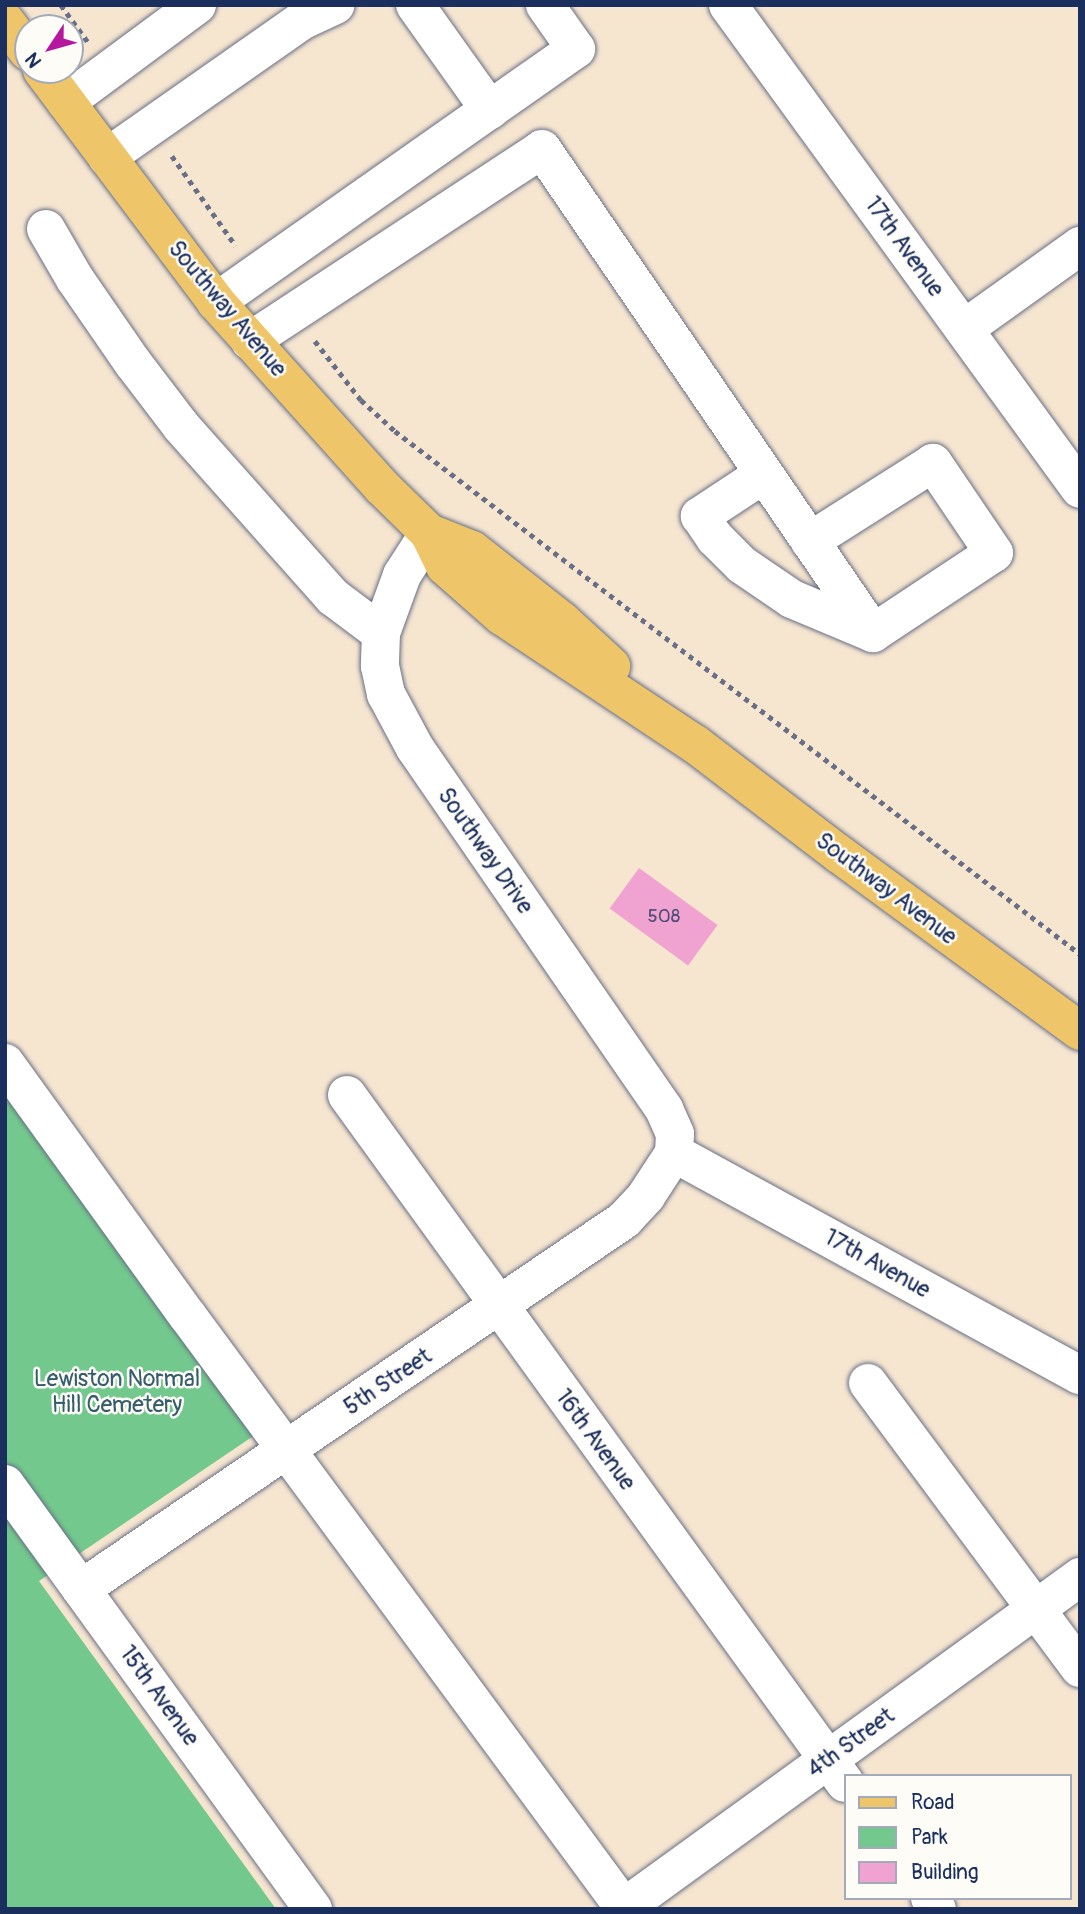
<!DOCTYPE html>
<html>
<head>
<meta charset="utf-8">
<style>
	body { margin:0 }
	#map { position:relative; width:1085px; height:1914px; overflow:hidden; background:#f6e6d0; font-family:Pangolin,sans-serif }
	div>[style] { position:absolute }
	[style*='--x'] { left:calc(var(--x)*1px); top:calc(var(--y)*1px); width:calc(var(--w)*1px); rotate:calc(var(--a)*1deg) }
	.green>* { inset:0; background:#73c98d }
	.building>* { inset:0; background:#f0a3d0; transform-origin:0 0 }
	.path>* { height:4.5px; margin-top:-2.25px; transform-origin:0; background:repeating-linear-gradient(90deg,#686f86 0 5px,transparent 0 10px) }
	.roads { filter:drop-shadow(0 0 2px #686f86) drop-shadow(0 0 2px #686f86) }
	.minor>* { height:38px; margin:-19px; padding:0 19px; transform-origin:19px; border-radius:19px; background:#fff }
	.major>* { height:38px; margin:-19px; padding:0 19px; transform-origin:19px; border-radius:19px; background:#eec569 }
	span { translate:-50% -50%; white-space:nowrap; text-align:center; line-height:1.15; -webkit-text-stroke:5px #fdfcf7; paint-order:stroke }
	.number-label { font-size:19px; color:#504c7a }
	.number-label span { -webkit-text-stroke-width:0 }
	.street-label { font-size:23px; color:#1b2f5e }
	.park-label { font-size:23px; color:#355d6c }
	.frame { position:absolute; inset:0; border:7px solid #1b2f5e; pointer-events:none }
	.legend { position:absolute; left:844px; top:1774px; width:228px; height:126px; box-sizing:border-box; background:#fdfcf7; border:2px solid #a3aaba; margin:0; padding:9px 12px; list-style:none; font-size:21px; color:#1b2f5e }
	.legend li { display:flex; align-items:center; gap:14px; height:35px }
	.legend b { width:35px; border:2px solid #a3aaba }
	.north { position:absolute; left:14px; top:14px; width:70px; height:70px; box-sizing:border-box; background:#fdfcf7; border:2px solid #a3aaba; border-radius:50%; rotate:234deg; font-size:19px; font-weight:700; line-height:28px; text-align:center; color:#1b2f5e }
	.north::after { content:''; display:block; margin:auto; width:24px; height:32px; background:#b5179e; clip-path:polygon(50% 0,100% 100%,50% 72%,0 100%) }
</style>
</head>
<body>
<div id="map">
	<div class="green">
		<i style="clip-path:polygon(5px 1054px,277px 1420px,39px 1581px,276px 1909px,5px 1909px)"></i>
	</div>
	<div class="building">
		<i style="left:639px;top:868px;width:97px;height:50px;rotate:36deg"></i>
	</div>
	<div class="path">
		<i style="--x:61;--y:5;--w:46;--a:53.9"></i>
		<i style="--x:172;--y:156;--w:110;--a:54.6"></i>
		<i style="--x:315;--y:341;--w:75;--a:52.1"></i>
		<i style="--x:361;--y:400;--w:46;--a:42.4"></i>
		<i style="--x:395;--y:431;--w:862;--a:37.36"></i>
	</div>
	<div class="roads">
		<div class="minor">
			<i style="--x:415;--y:5;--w:129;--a:54.5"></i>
			<i style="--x:728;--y:5;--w:598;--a:53.97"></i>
			<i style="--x:66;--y:102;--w:163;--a:-36.5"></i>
			<i style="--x:107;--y:157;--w:237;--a:-35"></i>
			<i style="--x:301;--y:21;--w:38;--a:-25"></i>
			<i style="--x:46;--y:229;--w:58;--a:59.9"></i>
			<i style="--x:75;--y:279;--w:102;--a:55.4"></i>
			<i style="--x:133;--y:363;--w:79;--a:52.7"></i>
			<i style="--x:181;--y:426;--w:229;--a:48.4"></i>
			<i style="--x:333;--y:597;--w:60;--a:36.9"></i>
			<i style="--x:216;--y:302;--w:440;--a:-35.1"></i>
			<i style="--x:576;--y:49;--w:54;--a:-125.2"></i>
			<i style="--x:964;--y:329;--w:143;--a:-35.6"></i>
			<i style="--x:250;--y:341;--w:349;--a:-33.3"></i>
			<i style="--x:542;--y:149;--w:586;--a:55.63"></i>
			<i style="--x:873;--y:633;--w:145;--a:-33.5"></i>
			<i style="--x:994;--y:553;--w:109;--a:-124.1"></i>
			<i style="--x:933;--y:463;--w:146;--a:147.6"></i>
			<i style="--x:764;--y:474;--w:77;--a:146.7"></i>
			<i style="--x:700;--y:516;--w:27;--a:56"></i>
			<i style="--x:715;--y:538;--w:38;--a:45"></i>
			<i style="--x:742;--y:565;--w:60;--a:34.2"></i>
			<i style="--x:792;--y:599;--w:88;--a:22.8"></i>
			<i style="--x:429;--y:533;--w:50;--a:122.7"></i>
			<i style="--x:402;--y:575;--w:62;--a:109.9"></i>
			<i style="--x:381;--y:633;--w:33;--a:92"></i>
			<i style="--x:380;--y:666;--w:29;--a:78"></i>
			<i style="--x:386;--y:694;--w:61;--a:61.8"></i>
			<i style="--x:415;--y:748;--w:439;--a:55.4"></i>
			<i style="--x:664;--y:1109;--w:27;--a:66"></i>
			<i style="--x:675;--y:1134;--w:19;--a:93"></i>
			<i style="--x:5;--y:1063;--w:311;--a:54.2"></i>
			<i style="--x:187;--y:1315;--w:738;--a:53.6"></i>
			<i style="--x:347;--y:1095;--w:849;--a:54.1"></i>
			<i style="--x:674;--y:1153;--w:463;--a:28.7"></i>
			<i style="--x:868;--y:1383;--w:355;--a:53.4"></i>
			<i style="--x:5;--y:1484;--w:525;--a:54.07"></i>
			<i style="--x:81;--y:1589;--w:657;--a:-34.2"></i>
			<i style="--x:624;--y:1220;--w:33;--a:-47"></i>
			<i style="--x:646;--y:1196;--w:51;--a:-56.9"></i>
			<i style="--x:930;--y:1898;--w:13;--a:58"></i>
			<i style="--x:622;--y:1909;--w:566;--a:-35.94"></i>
		</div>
		<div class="major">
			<i style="--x:5;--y:21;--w:38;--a:53"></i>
			<i style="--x:42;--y:70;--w:290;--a:53.1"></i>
			<i style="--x:216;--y:302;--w:249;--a:48.1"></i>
			<i style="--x:382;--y:487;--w:66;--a:44.4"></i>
			<i style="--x:429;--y:533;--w:37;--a:64"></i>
			<i style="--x:445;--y:566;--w:76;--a:41.3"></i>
			<i style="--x:502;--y:616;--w:232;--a:33.6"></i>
			<i style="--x:695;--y:744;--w:181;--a:37.4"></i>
			<i style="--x:839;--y:854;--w:299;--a:36.3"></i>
			<i style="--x:429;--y:533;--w:46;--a:21.6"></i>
			<i style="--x:472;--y:550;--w:115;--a:38.3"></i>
			<i style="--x:562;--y:621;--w:67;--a:42.6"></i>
		</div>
	</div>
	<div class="number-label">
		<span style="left:664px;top:917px">508</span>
	</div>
	<div class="street-label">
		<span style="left:904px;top:247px;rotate:54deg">17th Avenue</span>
		<span style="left:227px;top:309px;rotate:50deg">Southway Avenue</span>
		<span style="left:485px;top:851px;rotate:55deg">Southway Drive</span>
		<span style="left:886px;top:889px;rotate:37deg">Southway Avenue</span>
		<span style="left:877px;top:1264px;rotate:29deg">17th Avenue</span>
		<span style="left:388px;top:1382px;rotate:-34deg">5th Street</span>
		<span style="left:595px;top:1440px;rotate:54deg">16th Avenue</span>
		<span style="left:159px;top:1696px;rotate:54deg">15th Avenue</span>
		<span style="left:851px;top:1743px;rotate:-36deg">4th Street</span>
	</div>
	<div class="park-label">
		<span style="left:117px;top:1392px">Lewiston Normal<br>Hill Cemetery</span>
	</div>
	<div class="frame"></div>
	<ul class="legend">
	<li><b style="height:9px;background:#eec569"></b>Road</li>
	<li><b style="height:19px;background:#73c98d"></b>Park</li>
	<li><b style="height:19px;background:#f0a3d0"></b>Building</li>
	</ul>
	<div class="north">N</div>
</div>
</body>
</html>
